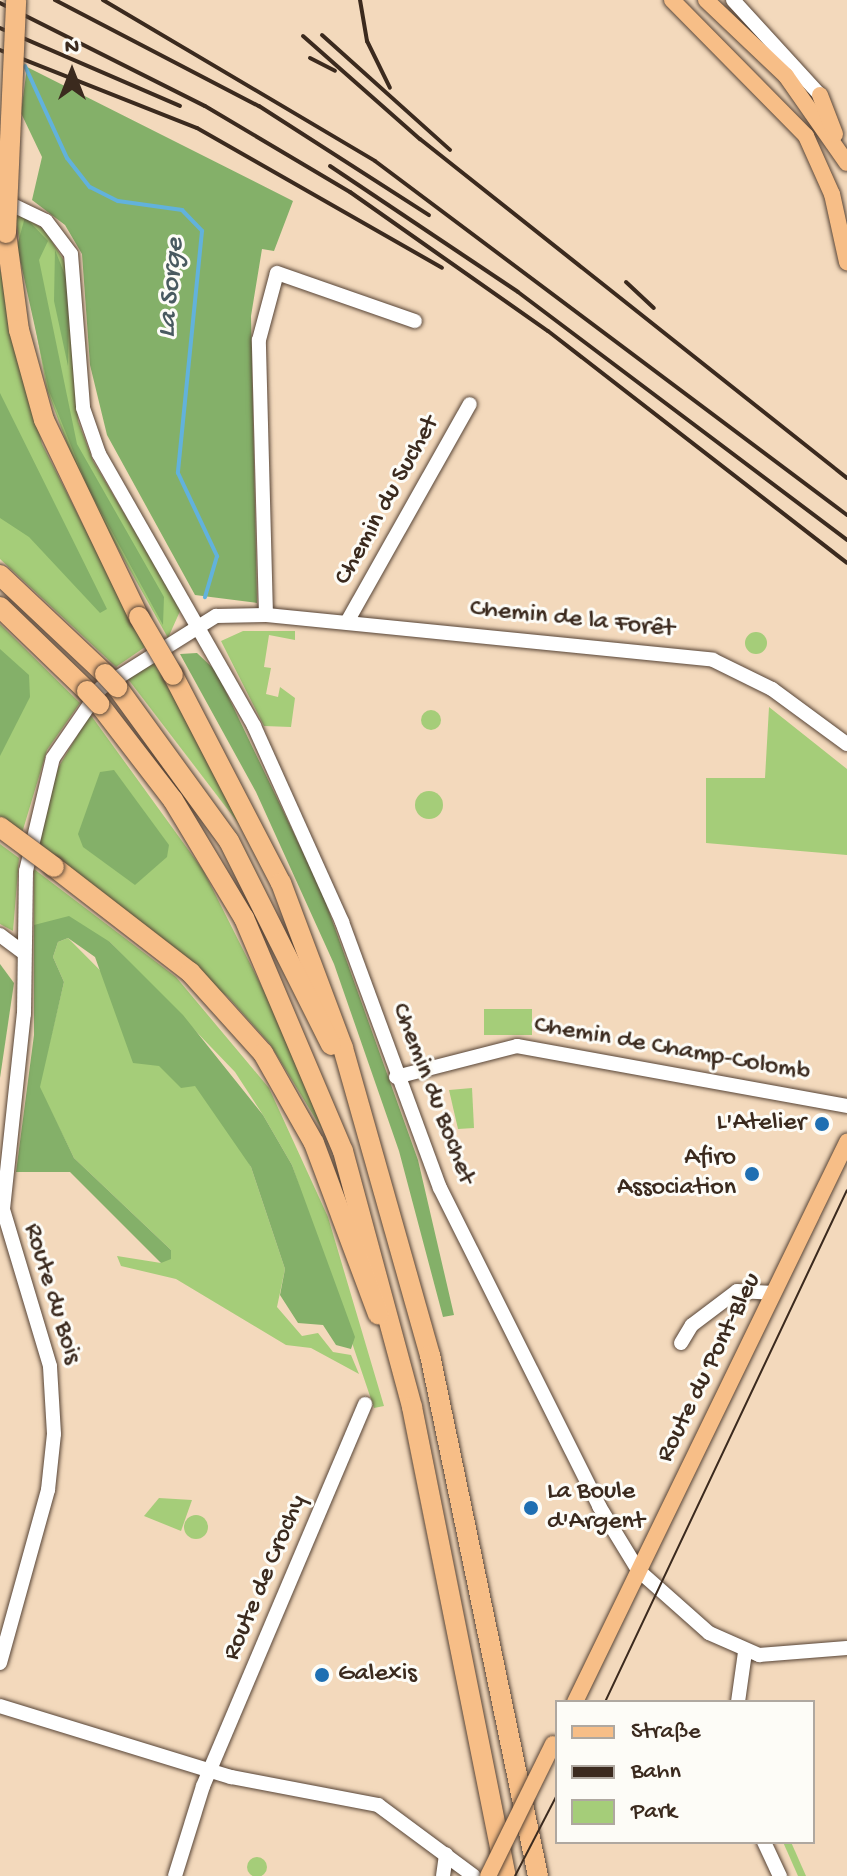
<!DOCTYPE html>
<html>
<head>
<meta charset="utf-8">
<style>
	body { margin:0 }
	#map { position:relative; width:847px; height:1876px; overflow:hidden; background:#f3d9bc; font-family:"Gochi Hand",sans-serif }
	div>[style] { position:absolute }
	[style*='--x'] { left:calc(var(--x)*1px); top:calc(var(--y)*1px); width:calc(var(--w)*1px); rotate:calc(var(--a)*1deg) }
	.green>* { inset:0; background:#a5cd79; transform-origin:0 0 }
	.round { border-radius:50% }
	.forest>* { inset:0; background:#84b069 }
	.stream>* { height:4px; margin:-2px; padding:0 2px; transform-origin:2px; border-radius:2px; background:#62b2dc }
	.roads { filter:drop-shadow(0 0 2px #574436) drop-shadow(0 0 2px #574436) }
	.minor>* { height:14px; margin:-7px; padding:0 7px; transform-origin:7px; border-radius:7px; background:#fff }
	.major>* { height:16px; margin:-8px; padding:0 8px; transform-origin:8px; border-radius:8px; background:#f7be87 }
	.highway>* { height:20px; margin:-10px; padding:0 10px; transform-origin:10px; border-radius:10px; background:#f7be87 }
	.tram>* { height:2px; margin:-1px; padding:0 1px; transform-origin:1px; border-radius:1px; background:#3b2a1e }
	.rail>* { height:4px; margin:-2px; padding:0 2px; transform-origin:2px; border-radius:2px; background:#3b2a1e }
	.bridges { filter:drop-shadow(0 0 2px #574436) drop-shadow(0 0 2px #574436) }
	.major-bridge>* { height:16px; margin:-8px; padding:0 8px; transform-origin:8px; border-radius:8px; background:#f7be87 }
	.highway-bridge>* { height:20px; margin:-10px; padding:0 10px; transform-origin:10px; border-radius:10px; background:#f7be87 }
	.dots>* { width:22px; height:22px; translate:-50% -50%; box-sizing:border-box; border:4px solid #fdfcf7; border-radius:50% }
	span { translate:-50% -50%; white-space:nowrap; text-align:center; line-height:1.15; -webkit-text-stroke:6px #fdfcf7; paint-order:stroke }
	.street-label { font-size:26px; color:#3b2a1e }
	.poi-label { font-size:26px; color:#3b2a1e }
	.right { translate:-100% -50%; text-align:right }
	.left { translate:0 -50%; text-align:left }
	.water-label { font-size:28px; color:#495a60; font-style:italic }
	.legend { position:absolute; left:555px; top:1700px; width:260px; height:144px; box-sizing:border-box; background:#fdfcf7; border:2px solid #afa8a0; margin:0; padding:10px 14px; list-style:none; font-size:24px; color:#3b2a1e }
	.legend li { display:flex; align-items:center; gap:16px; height:40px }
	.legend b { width:40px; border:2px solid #afa8a0 }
	.north { position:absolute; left:32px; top:32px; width:80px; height:80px; -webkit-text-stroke:6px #fdfcf7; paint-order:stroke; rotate:0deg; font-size:22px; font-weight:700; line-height:32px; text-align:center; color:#3b2a1e }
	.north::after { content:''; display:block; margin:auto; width:28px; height:36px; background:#3b2a1e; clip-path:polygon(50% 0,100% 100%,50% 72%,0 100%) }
</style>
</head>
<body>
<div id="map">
	<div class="green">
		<i style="clip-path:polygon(14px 211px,45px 230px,69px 269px,78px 421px,93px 461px,181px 609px,168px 638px,83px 486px,47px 390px)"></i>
		<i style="clip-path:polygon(0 269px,42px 444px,145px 647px,116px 667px,0 559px)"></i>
		<i style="clip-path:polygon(0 624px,80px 703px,47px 750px,22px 833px,0 816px)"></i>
		<i style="clip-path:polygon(243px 631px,295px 631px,295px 640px,269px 635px,264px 667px,271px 668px,266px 694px,278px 697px,280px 687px,295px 698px,291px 727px,264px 726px,221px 641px)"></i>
		<i class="round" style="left:745px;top:632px;width:22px;height:22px"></i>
		<i style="clip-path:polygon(153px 661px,215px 771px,248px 836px,128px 679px)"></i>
		<i style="clip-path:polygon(769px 707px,847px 769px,847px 855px,706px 843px,706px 778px,765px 778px)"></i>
		<i class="round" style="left:421px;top:710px;width:20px;height:20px"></i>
		<i style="clip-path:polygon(90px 714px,203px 870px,282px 1027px,323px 1131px,270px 1044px,228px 997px,36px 843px,58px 768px)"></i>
		<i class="round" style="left:415px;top:791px;width:28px;height:28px"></i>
		<i style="clip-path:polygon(0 844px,19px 858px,13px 931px,0 924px)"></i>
		<i style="clip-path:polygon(34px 869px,176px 977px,269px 1088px,328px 1217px,384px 1406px,374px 1408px,292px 1165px,263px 1115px,235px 1072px,110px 942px,34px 925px)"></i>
		<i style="clip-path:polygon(68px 938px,198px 1069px,251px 1167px,285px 1269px,277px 1307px,302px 1336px,318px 1333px,333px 1352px,351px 1355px,359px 1374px,311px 1348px,286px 1345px,176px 1279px,121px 1266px,117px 1256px,161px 1263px,171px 1250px,74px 1158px,39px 1087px,64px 982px,53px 957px,58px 942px)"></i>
		<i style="left:532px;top:1009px;width:26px;height:48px;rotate:90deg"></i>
		<i style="clip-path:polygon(472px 1088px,474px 1128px,458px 1129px,449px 1090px)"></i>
		<i style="clip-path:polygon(159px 1498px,192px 1500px,181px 1531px,144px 1516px)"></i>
		<i class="round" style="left:184px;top:1515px;width:24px;height:24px"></i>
		<i style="clip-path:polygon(783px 1842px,791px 1842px,806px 1876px,798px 1876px)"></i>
		<i class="round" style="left:247px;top:1857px;width:20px;height:20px"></i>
	</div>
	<div class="forest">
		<i style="clip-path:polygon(27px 67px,293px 201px,274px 251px,262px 249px,251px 316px,257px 603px,195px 595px,107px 435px,90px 365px,82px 254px,65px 225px,32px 200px,42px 157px,21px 113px)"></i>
		<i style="clip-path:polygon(25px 217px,48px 241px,39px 260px,77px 444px,164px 597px,163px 625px,88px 488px,49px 391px,17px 246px)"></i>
		<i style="clip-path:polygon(55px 250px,69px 285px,68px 366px,54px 301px)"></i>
		<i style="clip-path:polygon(0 393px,107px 609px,100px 613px,29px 537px,0 518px)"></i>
		<i style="clip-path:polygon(0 649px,29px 675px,30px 697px,0 756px)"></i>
		<i style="clip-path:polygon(197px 653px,216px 671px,322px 892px,418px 1160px,454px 1315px,443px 1317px,399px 1151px,334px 964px,256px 792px,180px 654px)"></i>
		<i style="clip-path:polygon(114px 770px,169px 845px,167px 857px,135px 885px,83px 847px,78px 834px,100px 772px)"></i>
		<i style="clip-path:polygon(69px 916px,110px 942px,183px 1015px,263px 1115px,292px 1165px,355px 1337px,351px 1349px,336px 1345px,323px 1325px,298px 1323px,280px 1295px,285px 1269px,251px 1167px,195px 1086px,181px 1088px,159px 1066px,133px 1063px,95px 957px,68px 938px,58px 942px,53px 957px,64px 982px,40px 1087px,74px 1158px,171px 1250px,171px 1259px,161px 1263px,70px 1172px,16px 1172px,34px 1035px,34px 925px)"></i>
		<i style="clip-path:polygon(0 964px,14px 983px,0 1078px)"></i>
	</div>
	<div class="stream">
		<i style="--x:25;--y:66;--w:101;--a:65.5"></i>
		<i style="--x:67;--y:158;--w:37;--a:52"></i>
		<i style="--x:90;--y:187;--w:31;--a:27"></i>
		<i style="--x:118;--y:201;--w:65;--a:8"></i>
		<i style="--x:182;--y:210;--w:29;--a:46"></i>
		<i style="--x:202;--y:231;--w:243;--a:95.7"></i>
		<i style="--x:178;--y:473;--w:92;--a:64.8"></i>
		<i style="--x:217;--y:556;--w:43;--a:106.3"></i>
	</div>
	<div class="roads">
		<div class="minor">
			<i style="--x:733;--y:0;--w:129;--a:47.5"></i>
			<i style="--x:0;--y:199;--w:51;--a:25.6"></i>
			<i style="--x:46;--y:221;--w:41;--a:52.9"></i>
			<i style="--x:71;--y:254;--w:154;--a:85.5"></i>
			<i style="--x:83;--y:408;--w:49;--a:70.8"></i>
			<i style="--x:99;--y:454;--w:313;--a:60.3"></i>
			<i style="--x:254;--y:726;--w:215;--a:65.8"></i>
			<i style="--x:342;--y:922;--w:283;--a:69.8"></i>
			<i style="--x:440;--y:1188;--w:356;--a:63.4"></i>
			<i style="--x:599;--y:1506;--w:75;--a:58.6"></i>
			<i style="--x:638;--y:1570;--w:95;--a:41.6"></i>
			<i style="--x:709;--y:1633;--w:55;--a:23.7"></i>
			<i style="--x:759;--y:1655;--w:88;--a:-4.5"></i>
			<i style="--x:266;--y:615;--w:275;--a:-91.5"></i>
			<i style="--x:259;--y:340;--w:69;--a:-75"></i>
			<i style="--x:277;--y:273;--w:146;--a:19.2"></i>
			<i style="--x:347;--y:622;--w:250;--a:-60.6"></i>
			<i style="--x:0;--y:935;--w:30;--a:37"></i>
			<i style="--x:396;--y:1077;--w:125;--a:-14.4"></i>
			<i style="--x:517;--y:1046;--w:335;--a:10.3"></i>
			<i style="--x:681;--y:1343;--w:21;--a:-59"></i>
			<i style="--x:692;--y:1325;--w:56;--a:-37.1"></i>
			<i style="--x:737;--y:1291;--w:36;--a:3"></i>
			<i style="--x:0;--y:1663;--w:180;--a:-74.5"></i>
			<i style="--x:48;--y:1490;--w:56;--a:-83.9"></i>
			<i style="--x:54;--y:1434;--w:68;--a:-93.4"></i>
			<i style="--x:50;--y:1366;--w:164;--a:-106.7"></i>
			<i style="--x:3;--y:1209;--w:196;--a:-83.9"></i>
			<i style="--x:24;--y:1014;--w:143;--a:-89.2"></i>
			<i style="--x:26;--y:871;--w:116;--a:-76.6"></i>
			<i style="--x:53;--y:758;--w:85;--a:-55.6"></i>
			<i style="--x:101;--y:688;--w:136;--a:-32.1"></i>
			<i style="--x:216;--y:616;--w:50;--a:-1.1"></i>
			<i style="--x:266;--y:615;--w:449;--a:5.7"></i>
			<i style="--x:713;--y:660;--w:66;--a:26.2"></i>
			<i style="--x:772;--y:689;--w:93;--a:36.3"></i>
			<i style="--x:738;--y:1702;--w:50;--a:-82"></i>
			<i style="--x:0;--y:1706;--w:242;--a:17.1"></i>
			<i style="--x:231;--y:1777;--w:150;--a:10.8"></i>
			<i style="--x:378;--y:1805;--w:119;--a:36.5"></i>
			<i style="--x:764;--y:1842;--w:38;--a:65"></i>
			<i style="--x:175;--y:1876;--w:94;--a:-72.7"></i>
			<i style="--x:203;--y:1786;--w:415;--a:-67"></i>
			<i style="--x:443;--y:1876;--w:22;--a:-82"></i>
		</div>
		<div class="major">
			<i style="--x:672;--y:0;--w:191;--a:45.4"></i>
			<i style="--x:806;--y:136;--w:64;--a:65.9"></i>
			<i style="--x:832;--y:194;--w:70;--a:77.6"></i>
			<i style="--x:706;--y:0;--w:110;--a:43.5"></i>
			<i style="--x:786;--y:76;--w:106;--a:55"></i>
			<i style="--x:820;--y:95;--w:42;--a:69"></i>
			<i style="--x:575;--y:1702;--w:623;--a:-64.09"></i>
		</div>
		<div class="highway">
			<i style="--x:6;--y:233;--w:98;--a:82.4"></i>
			<i style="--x:19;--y:330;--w:93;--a:74.5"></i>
			<i style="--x:44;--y:420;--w:219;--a:64.3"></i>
			<i style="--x:0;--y:575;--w:144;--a:43.3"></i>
			<i style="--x:0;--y:607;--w:121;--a:44"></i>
			<i style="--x:173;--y:675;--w:234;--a:62.6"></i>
			<i style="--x:281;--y:883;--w:176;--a:69.4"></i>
			<i style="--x:343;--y:1048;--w:319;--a:74.2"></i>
			<i style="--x:430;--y:1355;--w:532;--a:78.29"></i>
			<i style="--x:117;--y:687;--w:190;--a:54"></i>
			<i style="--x:229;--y:841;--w:228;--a:63.4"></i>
			<i style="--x:99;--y:704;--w:121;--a:52.4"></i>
			<i style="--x:173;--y:800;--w:138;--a:59"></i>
			<i style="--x:244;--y:918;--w:253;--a:67"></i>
			<i style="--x:343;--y:1151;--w:265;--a:74.9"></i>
			<i style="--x:412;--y:1407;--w:478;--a:78.7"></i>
			<i style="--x:54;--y:867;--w:172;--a:37.7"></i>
			<i style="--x:190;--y:972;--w:109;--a:48"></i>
			<i style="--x:263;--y:1053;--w:103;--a:60.5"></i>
			<i style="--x:314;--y:1143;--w:183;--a:69.5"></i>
		</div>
	</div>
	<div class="tram">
		<i style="--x:605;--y:1702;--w:566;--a:-64.7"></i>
		<i style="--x:515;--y:1876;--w:91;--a:-62.6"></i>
	</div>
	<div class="rail">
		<i style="--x:55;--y:0;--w:230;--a:27.5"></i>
		<i style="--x:259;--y:106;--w:202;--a:32.7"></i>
		<i style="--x:103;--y:0;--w:316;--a:30.6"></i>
		<i style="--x:375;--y:161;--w:590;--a:36.87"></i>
		<i style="--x:360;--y:0;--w:42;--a:80.3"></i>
		<i style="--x:367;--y:41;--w:52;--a:63.9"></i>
		<i style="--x:0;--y:3;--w:229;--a:26.7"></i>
		<i style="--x:205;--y:106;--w:169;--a:30.7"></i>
		<i style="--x:350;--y:192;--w:242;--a:35.1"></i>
		<i style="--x:548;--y:331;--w:378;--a:37.8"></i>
		<i style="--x:0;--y:28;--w:196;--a:23.4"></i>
		<i style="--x:322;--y:35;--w:172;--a:41.9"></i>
		<i style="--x:303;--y:36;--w:156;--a:41.4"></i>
		<i style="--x:420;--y:139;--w:545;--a:38.45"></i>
		<i style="--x:0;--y:50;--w:212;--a:21.6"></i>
		<i style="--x:197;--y:128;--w:282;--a:29.7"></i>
		<i style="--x:310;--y:58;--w:28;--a:27"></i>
		<i style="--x:330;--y:166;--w:226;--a:33.8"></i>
		<i style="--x:518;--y:292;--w:412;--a:37"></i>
		<i style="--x:626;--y:282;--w:38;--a:43"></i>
	</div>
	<div class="bridges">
		<div class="major-bridge">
			<i style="--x:488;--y:1876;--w:147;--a:-63.8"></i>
		</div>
		<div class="highway-bridge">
			<i style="--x:6;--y:233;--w:233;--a:-87.5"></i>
			<i style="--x:139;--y:617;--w:67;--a:59.6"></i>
			<i style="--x:105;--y:674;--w:18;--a:47"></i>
			<i style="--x:87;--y:691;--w:18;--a:47"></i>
			<i style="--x:0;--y:827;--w:67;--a:36.5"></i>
		</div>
	</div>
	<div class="dots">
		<i style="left:822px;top:1124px;background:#1f6fb2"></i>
		<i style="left:752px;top:1174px;background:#1f6fb2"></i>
		<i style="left:531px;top:1508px;background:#1f6fb2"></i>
		<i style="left:322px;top:1675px;background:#1f6fb2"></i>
	</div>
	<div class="street-label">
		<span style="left:388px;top:501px;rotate:-61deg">Chemin du Suchet</span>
		<span style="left:572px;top:620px;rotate:6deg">Chemin de la Forêt</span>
		<span style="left:672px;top:1050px;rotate:10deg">Chemin de Champ-Colomb</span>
		<span style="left:432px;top:1094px;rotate:69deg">Chemin du Bochet</span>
		<span style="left:51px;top:1294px;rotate:73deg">Route du Bois</span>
		<span style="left:710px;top:1368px;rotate:-64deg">Route du Pont-Bleu</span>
		<span style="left:266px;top:1578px;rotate:-67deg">Route de Crochy</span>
	</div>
	<div class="poi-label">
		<span class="right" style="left:806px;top:1124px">L'Atelier</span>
		<span class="right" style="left:736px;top:1174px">Afiro<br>Association</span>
		<span class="left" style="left:547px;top:1508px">La Boule<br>d'Argent</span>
		<span class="left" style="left:338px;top:1675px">Galexis</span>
	</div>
	<div class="water-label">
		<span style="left:172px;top:288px;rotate:-85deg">La Sorge</span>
	</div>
	<ul class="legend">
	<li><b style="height:10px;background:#f7be87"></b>Straße</li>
	<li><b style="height:10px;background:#3b2a1e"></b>Bahn</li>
	<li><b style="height:22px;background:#a5cd79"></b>Park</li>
	</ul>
	<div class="north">N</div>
</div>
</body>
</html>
